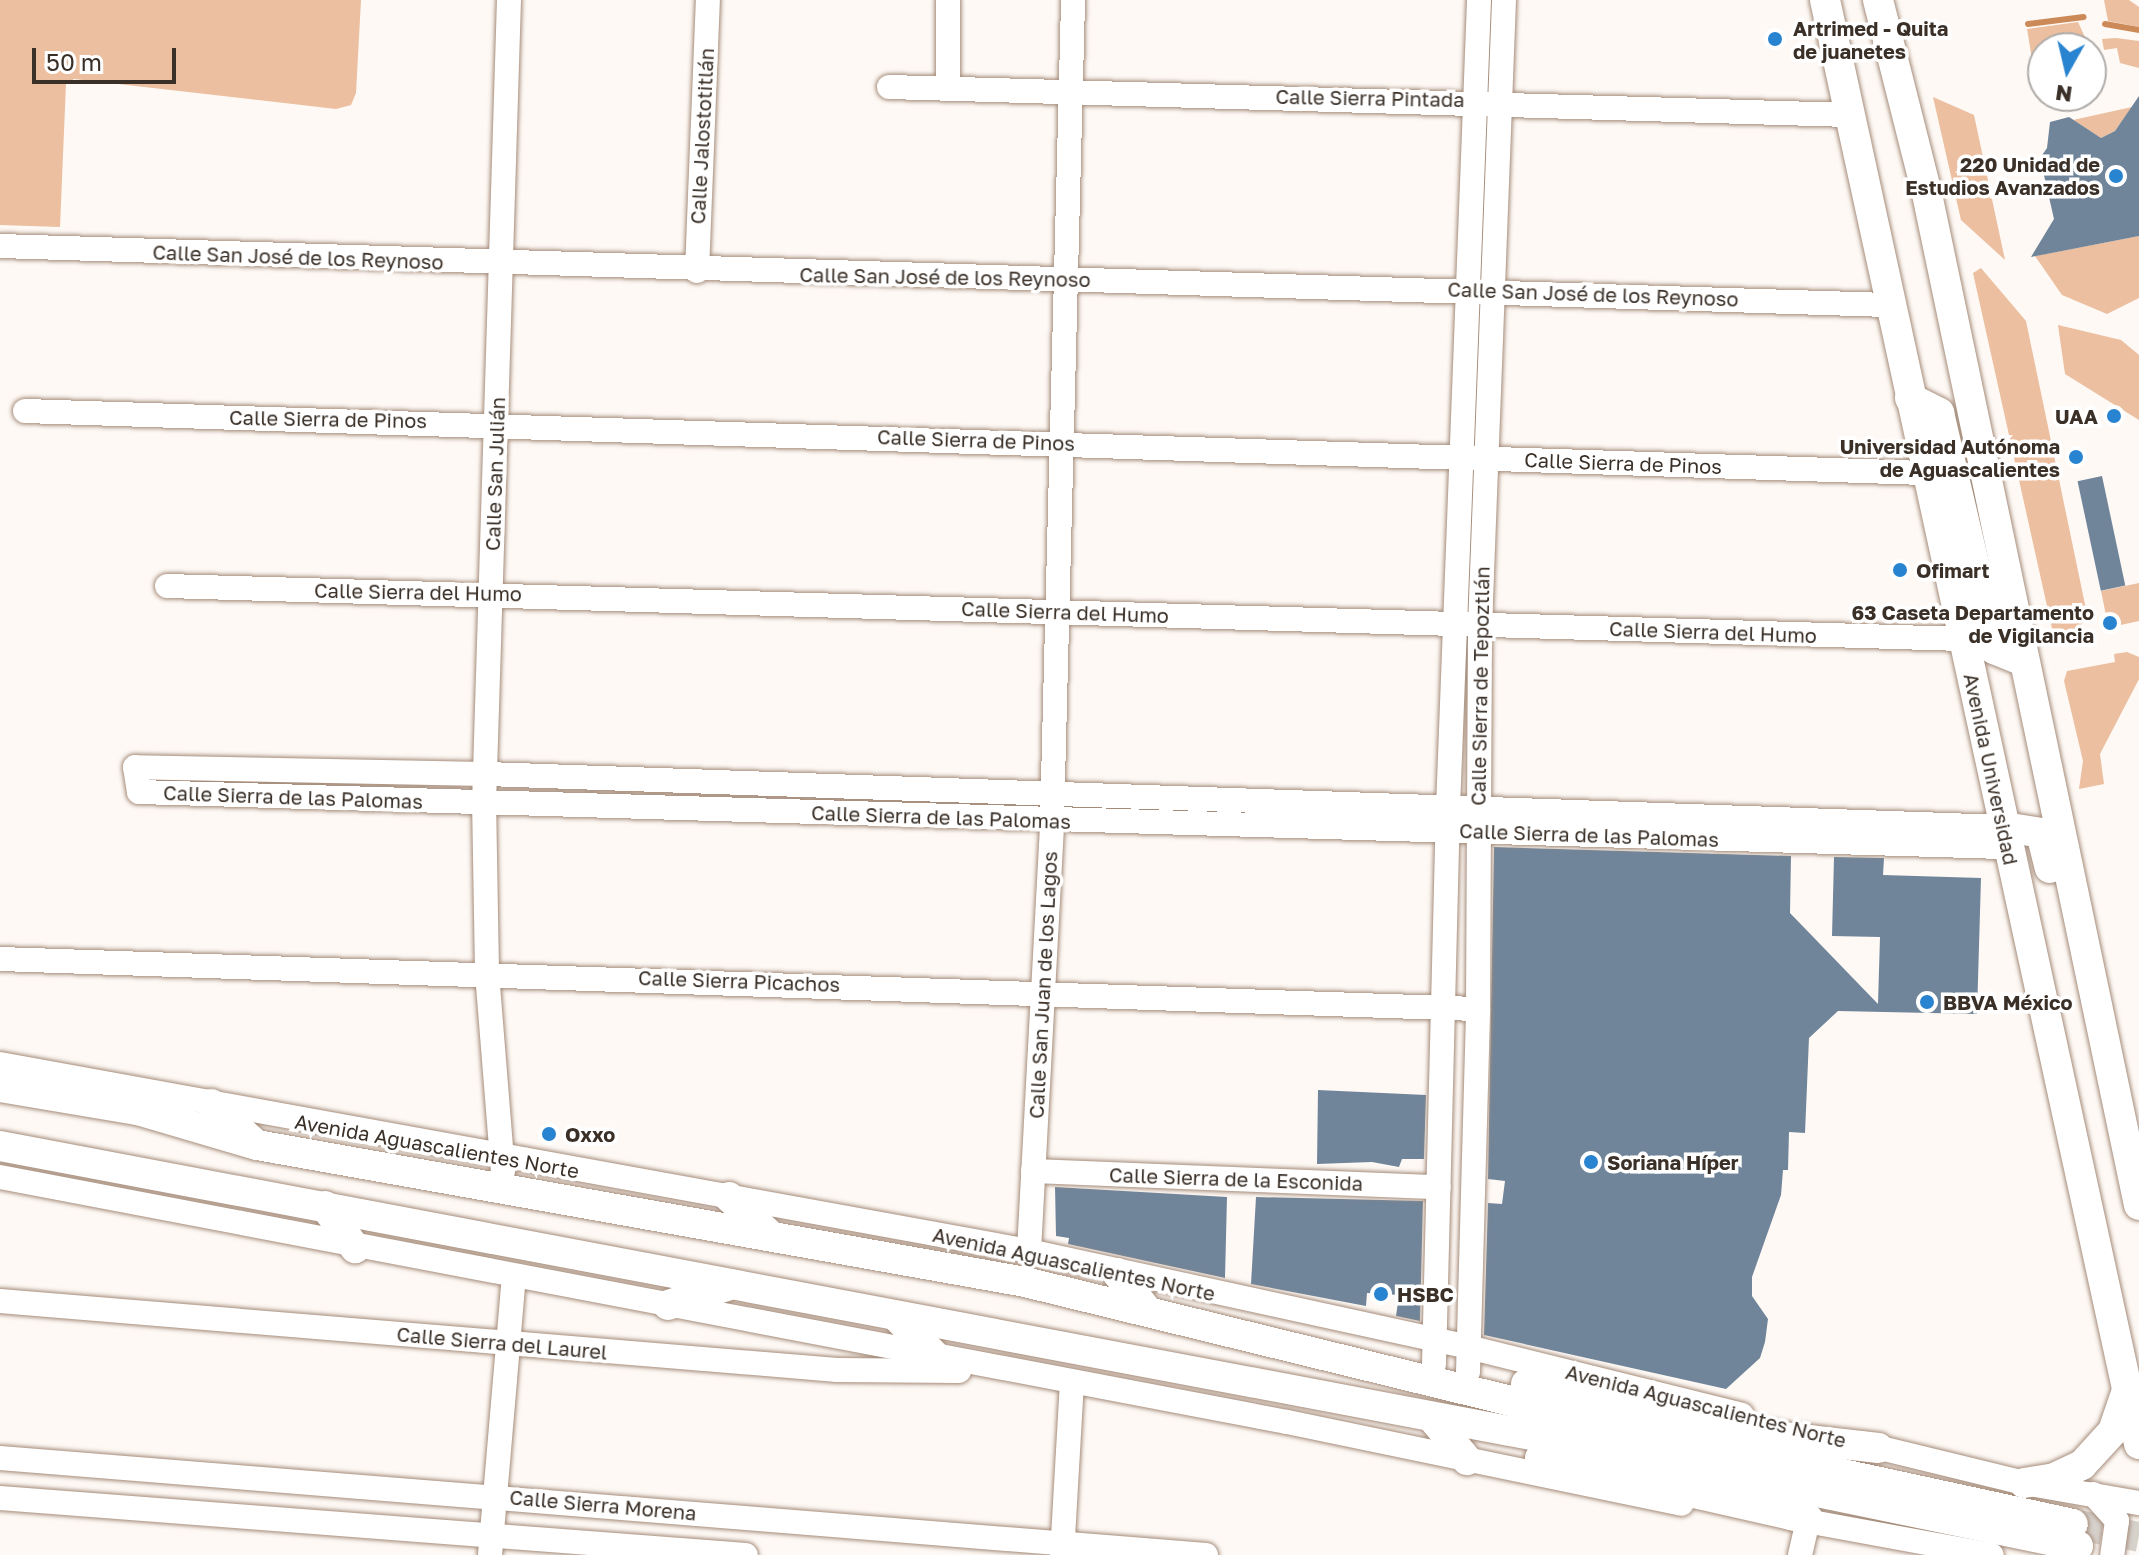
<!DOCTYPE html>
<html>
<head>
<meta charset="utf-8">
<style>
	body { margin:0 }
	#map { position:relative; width:2139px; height:1555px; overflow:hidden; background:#fef9f5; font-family:"Golos Text",sans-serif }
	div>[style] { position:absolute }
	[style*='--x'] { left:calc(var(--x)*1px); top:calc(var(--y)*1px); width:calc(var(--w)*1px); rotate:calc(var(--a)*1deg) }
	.green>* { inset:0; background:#ebbf9f }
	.stream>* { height:6px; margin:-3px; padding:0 3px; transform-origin:3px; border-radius:3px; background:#cc8a58 }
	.building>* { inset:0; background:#70859a; transform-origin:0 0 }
	.major-tunnel>* { height:30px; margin-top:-15px; transform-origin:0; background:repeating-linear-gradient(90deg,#d7d1cc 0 30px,transparent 0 45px) }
	.roads { filter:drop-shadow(0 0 2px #a58c7a) drop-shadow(0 0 2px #a58c7a) }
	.minor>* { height:24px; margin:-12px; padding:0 12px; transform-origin:12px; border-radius:12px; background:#fff }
	.major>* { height:30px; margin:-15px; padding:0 15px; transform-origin:15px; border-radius:15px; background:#fff }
	.dots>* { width:22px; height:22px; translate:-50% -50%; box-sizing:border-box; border:4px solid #fff; border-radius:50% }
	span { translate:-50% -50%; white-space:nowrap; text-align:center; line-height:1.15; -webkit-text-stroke:7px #fff; paint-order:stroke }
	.poi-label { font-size:20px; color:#3a3028; font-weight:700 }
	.left { translate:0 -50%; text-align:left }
	.right { translate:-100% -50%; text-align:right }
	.street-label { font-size:20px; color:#3a3028 }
	.north { position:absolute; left:2027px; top:32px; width:80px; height:80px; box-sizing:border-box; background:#fff; border:2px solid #b0aca9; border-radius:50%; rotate:188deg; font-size:22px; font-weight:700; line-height:32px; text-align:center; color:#3a3028 }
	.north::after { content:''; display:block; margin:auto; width:28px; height:36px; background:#2883d0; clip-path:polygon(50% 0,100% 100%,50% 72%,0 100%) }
	.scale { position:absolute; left:32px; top:48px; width:144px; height:36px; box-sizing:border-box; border:4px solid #3a3028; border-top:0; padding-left:10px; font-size:24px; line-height:28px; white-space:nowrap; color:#3a3028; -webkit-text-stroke:6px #fff; paint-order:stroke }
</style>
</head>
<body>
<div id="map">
	<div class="green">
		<i style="clip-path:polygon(0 0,361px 0,356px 93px,351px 105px,336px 109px,74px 79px,66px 84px,60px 227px,0 225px)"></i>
		<i style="clip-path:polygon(2104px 0,2129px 0,2139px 7px,2139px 27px,2108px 21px)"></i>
		<i style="clip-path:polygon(2078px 22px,2090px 48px,2043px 48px,2043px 63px,2033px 65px,2027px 29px)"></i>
		<i style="clip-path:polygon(2116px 38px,2139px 41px,2139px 68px,2120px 63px,2117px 48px,2104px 50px,2102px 39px)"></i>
		<i style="clip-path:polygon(1933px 97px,1974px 115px,2005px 260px,1961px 220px)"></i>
		<i style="clip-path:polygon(2132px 107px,2115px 131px,2101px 138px,2073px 120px)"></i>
		<i style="clip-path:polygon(2139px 236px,2139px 298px,2107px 314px,2062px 295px,2035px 256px)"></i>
		<i style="clip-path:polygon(1981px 268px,2026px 321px,2087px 614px,2077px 633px,2055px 642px,1973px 273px)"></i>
		<i style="clip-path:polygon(2058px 325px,2121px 340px,2139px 355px,2139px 420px,2065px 374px)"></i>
		<i style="clip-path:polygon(2139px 583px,2139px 621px,2116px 626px,2114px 618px,2107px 620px,2101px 591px)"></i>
		<i style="clip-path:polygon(2127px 652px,2139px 657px,2139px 679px,2100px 754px,2104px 784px,2079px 789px,2083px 761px,2064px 681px,2067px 671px,2115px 662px,2114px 654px)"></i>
	</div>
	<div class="stream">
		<i style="--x:2028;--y:24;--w:56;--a:-7.1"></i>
		<i style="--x:2105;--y:24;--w:35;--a:10"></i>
	</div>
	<div class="building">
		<i style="clip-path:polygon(2139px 96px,2139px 236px,2031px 257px,2054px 219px,2040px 158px,2047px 148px,2050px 122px,2069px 117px,2101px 138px,2115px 131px)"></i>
		<i style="left:2102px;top:476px;width:112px;height:25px;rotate:78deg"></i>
		<i style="clip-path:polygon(1494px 847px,1791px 856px,1790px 913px,1878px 1004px,1880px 937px,1832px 936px,1834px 857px,1884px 858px,1883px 875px,1981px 878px,1977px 1014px,1838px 1011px,1809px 1038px,1805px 1133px,1789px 1132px,1788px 1170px,1783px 1170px,1781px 1195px,1752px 1277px,1752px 1296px,1768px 1319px,1765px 1342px,1760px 1358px,1726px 1389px,1484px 1335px,1488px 1203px,1502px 1204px,1505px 1181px,1488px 1179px)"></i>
		<i style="clip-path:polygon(1318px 1090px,1426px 1095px,1424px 1159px,1402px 1159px,1399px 1167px,1372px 1162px,1317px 1164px)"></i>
		<i style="clip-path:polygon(1055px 1187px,1227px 1197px,1225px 1278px,1068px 1244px,1069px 1238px,1056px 1236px)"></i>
		<i style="clip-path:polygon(1256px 1197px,1423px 1201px,1420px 1321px,1396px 1316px,1399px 1295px,1367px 1293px,1366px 1306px,1251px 1284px)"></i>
	</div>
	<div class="major-tunnel">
		<i style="--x:2073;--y:1524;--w:67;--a:11.1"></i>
	</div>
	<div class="roads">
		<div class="minor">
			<i style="--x:948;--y:0;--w:87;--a:90"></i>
			<i style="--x:889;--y:87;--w:962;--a:1.67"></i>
			<i style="--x:0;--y:246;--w:1892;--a:1.79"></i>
			<i style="--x:697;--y:271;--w:271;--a:-87.7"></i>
			<i style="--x:25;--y:411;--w:1903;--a:1.87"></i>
			<i style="--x:167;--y:586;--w:1797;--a:1.69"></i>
			<i style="--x:2004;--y:827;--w:1520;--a:-178"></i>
			<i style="--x:485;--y:774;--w:350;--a:-178.9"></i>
			<i style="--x:135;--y:767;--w:25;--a:81"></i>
			<i style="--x:139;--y:792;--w:1870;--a:1.69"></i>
			<i style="--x:0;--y:959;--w:1479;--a:1.94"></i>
			<i style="--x:0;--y:1064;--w:1046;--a:10.3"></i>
			<i style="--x:1029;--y:1251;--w:449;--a:12.3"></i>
			<i style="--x:1468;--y:1347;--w:282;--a:13.9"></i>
			<i style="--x:1033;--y:1171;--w:406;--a:2.3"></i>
			<i style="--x:503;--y:1172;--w:202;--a:-94.6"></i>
			<i style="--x:487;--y:971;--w:167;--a:-91"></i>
			<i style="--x:484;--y:804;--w:804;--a:-88.22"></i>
			<i style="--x:0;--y:1177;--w:1310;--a:10.78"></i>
			<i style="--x:1287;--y:1422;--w:403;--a:11.7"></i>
			<i style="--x:1029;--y:1251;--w:432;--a:-86.9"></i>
			<i style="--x:1052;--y:820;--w:820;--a:-88.53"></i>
			<i style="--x:0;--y:1301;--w:840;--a:4.71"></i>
			<i style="--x:837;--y:1370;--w:122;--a:0.5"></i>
			<i style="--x:1434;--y:1364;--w:556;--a:-88.56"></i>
			<i style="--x:1448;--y:808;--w:809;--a:-87.8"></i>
			<i style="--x:1468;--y:1372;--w:363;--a:-88.4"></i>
			<i style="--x:1478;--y:1009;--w:384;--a:-89.7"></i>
			<i style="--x:1480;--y:625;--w:625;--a:-87.8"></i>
			<i style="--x:1860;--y:1443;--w:169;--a:13.7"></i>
			<i style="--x:2024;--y:1483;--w:117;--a:9.9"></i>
			<i style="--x:0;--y:1458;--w:1210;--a:4.6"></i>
			<i style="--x:2093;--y:1494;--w:36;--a:48"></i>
			<i style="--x:2117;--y:1521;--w:34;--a:98"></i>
			<i style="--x:0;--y:1498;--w:748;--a:4.37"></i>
			<i style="--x:1790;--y:1518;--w:205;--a:10.4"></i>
			<i style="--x:490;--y:1555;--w:279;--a:-85.1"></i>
			<i style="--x:1062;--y:1555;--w:172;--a:-86.7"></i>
			<i style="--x:1800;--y:1555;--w:37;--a:-77"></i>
		</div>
		<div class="major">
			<i style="--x:1825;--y:0;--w:1478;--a:77.73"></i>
			<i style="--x:1878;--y:0;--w:200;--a:75.8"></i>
			<i style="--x:1927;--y:194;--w:1033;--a:78.16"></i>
			<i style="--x:1910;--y:398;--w:33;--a:27"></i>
			<i style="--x:1939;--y:413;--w:242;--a:76.9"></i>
			<i style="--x:1994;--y:649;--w:32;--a:22"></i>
			<i style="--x:2004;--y:827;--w:37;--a:9"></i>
			<i style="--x:2041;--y:833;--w:36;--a:76"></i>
			<i style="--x:0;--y:1087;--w:140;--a:9.5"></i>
			<i style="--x:138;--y:1110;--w:124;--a:16.4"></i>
			<i style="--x:257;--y:1145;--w:780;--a:10.11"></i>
			<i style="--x:1025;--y:1282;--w:538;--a:13.75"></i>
			<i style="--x:1548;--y:1410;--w:537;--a:12.25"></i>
			<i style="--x:211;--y:1104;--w:55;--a:42.1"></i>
			<i style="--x:0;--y:1146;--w:1687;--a:10.69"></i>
			<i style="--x:1658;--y:1459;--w:429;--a:11.7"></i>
			<i style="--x:729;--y:1197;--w:54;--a:42.8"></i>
			<i style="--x:325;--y:1206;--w:52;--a:54.5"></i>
			<i style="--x:1117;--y:1273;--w:46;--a:51.1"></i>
			<i style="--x:668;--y:1305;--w:62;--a:-17.9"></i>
			<i style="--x:898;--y:1318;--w:53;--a:45.8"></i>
			<i style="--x:1526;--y:1384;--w:261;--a:11.7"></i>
			<i style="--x:1782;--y:1437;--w:97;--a:6.5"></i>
			<i style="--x:1434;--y:1420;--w:52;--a:50.5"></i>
			<i style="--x:1540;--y:1458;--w:275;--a:12.8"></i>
			<i style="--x:2024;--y:1483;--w:30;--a:-9"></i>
			<i style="--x:2054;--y:1478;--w:31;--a:-25"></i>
			<i style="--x:2082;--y:1465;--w:46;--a:-47.6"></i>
			<i style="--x:2113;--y:1431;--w:43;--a:-71.1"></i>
		</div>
	</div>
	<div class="dots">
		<i style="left:1775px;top:39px;background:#2883d0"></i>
		<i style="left:2116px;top:176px;background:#2883d0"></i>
		<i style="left:2114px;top:416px;background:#2883d0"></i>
		<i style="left:2076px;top:457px;background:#2883d0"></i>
		<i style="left:1900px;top:570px;background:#2883d0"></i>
		<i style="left:2110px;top:623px;background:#2883d0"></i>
		<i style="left:1927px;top:1002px;background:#2883d0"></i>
		<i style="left:549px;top:1134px;background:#2883d0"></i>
		<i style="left:1591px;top:1162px;background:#2883d0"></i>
		<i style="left:1381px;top:1294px;background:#2883d0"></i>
	</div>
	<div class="poi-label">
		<span class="left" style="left:1793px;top:40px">Artrimed - Quita<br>de juanetes</span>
		<span class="right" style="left:2100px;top:176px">220 Unidad de<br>Estudios Avanzados</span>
		<span class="right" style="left:2098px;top:416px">UAA</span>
		<span class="right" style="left:2060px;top:458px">Universidad Autónoma<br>de Aguascalientes</span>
		<span class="left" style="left:1916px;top:570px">Ofimart</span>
		<span class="right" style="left:2094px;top:624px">63 Caseta Departamento<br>de Vigilancia</span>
		<span class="left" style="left:1943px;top:1002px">BBVA México</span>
		<span class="left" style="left:565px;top:1134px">Oxxo</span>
		<span class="left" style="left:1607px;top:1162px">Soriana Híper</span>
		<span class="left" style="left:1397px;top:1294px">HSBC</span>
	</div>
	<div class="street-label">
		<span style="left:1370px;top:98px;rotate:1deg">Calle Sierra Pintada</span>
		<span style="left:702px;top:136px;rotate:-87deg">Calle Jalostotitlán</span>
		<span style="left:298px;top:257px;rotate:2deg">Calle San José de los Reynoso</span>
		<span style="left:945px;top:277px;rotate:1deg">Calle San José de los Reynoso</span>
		<span style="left:1593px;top:294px;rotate:2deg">Calle San José de los Reynoso</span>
		<span style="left:328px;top:419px;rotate:1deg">Calle Sierra de Pinos</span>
		<span style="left:976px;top:440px;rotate:2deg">Calle Sierra de Pinos</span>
		<span style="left:1623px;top:463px;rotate:2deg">Calle Sierra de Pinos</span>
		<span style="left:495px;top:474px;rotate:-88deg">Calle San Julián</span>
		<span style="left:418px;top:592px;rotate:1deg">Calle Sierra del Humo</span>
		<span style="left:1065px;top:612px;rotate:2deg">Calle Sierra del Humo</span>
		<span style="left:1713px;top:632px;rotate:2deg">Calle Sierra del Humo</span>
		<span style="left:1480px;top:686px;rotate:-89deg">Calle Sierra de Tepoztlán</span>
		<span style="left:1991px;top:769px;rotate:78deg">Avenida Universidad</span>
		<span style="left:293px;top:797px;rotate:2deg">Calle Sierra de las Palomas</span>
		<span style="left:941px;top:817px;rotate:2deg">Calle Sierra de las Palomas</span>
		<span style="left:1589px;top:835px;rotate:2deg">Calle Sierra de las Palomas</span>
		<span style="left:739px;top:981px;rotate:2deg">Calle Sierra Picachos</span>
		<span style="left:1043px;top:985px;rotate:-87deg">Calle San Juan de los Lagos</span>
		<span style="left:437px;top:1146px;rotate:10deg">Avenida Aguascalientes Norte</span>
		<span style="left:1236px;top:1179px;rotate:2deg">Calle Sierra de la Esconida</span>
		<span style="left:1074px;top:1264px;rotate:12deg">Avenida Aguascalientes Norte</span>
		<span style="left:502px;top:1343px;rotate:5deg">Calle Sierra del Laurel</span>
		<span style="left:1706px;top:1406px;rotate:14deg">Avenida Aguascalientes Norte</span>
		<span style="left:603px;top:1505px;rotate:5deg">Calle Sierra Morena</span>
	</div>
	<div class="north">N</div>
	<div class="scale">50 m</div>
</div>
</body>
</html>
